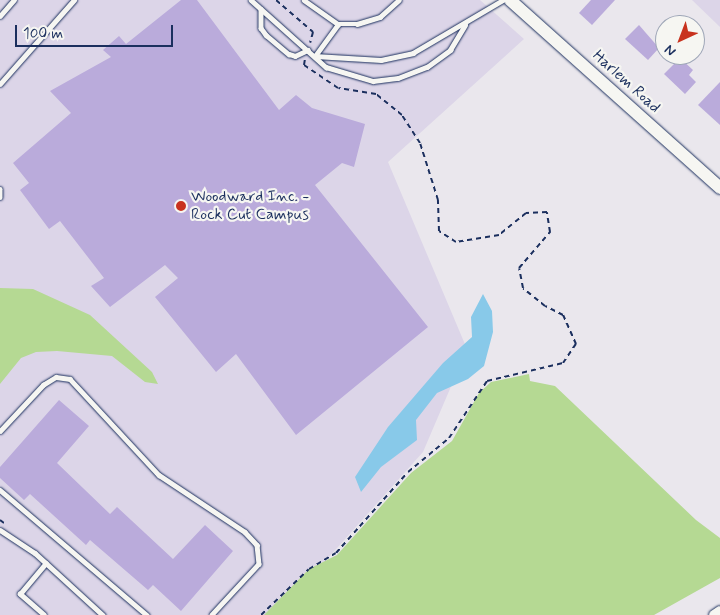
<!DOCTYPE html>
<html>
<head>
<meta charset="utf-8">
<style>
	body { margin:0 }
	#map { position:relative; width:720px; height:615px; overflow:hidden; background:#eae7ed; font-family:Mynerve,sans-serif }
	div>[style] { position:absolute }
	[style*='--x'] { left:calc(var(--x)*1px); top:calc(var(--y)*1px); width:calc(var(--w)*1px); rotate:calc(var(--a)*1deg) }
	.built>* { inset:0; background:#dcd5e8 }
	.green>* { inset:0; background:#b5d993 }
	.water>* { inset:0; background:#88c9e9 }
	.building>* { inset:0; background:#baabdb }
	.path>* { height:2px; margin-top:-1px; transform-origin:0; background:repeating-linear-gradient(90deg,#1b2f5e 0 5px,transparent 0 9px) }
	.roads { filter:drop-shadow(0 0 1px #1b2f5e) drop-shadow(0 0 1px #1b2f5e) }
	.service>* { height:4.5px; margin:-2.25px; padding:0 2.25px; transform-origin:2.25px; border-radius:2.25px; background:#f6f6f2 }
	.tertiary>* { height:10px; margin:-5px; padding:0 5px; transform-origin:5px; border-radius:5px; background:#f6f6f2 }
	.secondary>* { height:12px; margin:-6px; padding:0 6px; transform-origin:6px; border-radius:6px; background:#f6f6f2 }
	.dots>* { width:14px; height:14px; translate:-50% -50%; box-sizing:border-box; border:2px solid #f6f6f2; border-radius:50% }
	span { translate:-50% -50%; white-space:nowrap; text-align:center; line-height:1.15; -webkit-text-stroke:4.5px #f6f6f2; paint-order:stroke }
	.street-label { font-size:16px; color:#1b2f5e }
	.poi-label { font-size:16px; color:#1b2f5e }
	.left { translate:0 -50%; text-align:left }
	.north { position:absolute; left:655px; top:15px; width:50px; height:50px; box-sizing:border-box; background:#f6f6f2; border:1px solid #9ea6b7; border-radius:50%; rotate:223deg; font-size:14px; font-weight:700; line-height:20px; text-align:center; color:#1b2f5e }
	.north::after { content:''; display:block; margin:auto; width:18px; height:22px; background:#c8321e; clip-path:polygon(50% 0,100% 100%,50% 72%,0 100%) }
	.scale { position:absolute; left:15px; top:25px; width:158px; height:22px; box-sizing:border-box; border:2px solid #1b2f5e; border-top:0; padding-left:6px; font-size:15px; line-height:18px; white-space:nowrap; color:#1b2f5e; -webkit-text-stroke:4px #f6f6f2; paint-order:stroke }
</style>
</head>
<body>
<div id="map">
	<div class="built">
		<i style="clip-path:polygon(0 0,480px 0,524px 39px,388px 162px,467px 349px,423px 452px,277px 615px,0 615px)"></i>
		<i style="clip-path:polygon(692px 0,720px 0,720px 27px)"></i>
	</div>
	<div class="green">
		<i style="clip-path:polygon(0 288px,33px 289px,90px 315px,152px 372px,158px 384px,145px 382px,112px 356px,57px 351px,36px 352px,21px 358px,0 384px)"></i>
		<i style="clip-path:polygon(529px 374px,530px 381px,555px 386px,696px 520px,720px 538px,720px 578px,654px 615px,264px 615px,309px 569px,337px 555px,411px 473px,452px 441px,479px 393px,491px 382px)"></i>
	</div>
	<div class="water">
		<i style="clip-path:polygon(483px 294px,492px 311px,493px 332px,484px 366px,468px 379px,437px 393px,416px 420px,417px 440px,381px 467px,361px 492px,355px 477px,388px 427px,443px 363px,472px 337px,471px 317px)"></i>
	</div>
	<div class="building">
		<i style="clip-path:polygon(181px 0,197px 0,279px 110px,296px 95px,312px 108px,365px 124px,354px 167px,342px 163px,315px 185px,428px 327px,296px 435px,236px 354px,216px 372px,155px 297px,178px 278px,165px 265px,110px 307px,91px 286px,104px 278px,60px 221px,49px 229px,20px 190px,29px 183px,13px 163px,71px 113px,50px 91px,111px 57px,103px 50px,119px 36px,126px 44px)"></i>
		<i style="clip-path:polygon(591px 0,615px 0,592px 25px,579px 13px)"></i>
		<i style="clip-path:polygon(639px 25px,659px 48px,648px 60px,625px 39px)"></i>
		<i style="clip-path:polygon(680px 58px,693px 70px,689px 75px,696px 82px,685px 94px,664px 74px)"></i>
		<i style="clip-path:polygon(720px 82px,720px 125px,698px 105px)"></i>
		<i style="clip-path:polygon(59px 400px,89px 426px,57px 463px,110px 514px,117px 507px,173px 559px,205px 525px,233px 551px,181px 611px,153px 585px,148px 590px,90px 540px,86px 545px,30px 494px,24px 500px,0 478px,0 467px)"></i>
	</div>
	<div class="path">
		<i style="--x:276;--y:0;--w:49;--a:40.9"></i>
		<i style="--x:313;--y:32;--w:11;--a:105"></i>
		<i style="--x:0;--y:520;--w:5;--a:37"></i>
		<i style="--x:261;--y:615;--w:66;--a:-43.8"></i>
		<i style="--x:309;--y:569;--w:31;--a:-31"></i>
		<i style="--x:336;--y:553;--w:108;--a:-48.4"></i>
		<i style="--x:408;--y:472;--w:53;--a:-39.7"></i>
		<i style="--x:449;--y:438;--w:69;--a:-56.3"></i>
		<i style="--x:487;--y:381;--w:78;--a:-13.3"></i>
		<i style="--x:563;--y:363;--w:23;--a:-56"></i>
		<i style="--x:576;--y:344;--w:32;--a:-114"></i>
		<i style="--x:563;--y:315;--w:20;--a:-153"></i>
		<i style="--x:545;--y:306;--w:28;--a:-141"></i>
		<i style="--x:523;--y:288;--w:20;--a:-101"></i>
		<i style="--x:519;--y:268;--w:48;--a:-49.3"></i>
		<i style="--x:550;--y:232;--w:20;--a:-99"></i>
		<i style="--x:547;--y:212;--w:21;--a:177"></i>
		<i style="--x:526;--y:213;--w:35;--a:141"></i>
		<i style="--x:499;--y:235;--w:44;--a:170.8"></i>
		<i style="--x:456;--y:242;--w:20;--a:-147"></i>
		<i style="--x:439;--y:231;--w:31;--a:-92"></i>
		<i style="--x:438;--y:200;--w:60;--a:-107.5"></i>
		<i style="--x:420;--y:143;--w:33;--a:-123"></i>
		<i style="--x:402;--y:115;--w:33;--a:-141"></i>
		<i style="--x:376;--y:94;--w:38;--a:-171"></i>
		<i style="--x:338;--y:88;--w:41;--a:-145.9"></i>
		<i style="--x:304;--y:65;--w:6;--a:-81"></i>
	</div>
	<div class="roads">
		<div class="service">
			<i style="--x:251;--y:0;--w:101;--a:41.8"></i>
			<i style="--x:326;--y:67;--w:49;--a:16.6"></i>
			<i style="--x:373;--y:81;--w:25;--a:-7"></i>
			<i style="--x:398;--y:78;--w:31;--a:-21"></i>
			<i style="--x:427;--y:67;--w:29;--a:-36"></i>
			<i style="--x:450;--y:50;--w:29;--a:-59"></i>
			<i style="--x:304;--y:0;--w:42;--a:35.2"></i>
			<i style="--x:261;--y:9;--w:19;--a:90"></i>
			<i style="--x:261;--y:28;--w:9;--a:54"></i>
			<i style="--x:266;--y:35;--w:30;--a:40"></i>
			<i style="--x:289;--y:54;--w:6;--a:18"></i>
			<i style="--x:295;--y:56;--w:14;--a:-25"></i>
			<i style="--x:0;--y:16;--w:21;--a:-49"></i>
			<i style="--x:315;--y:56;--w:66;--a:3.5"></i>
			<i style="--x:381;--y:60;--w:33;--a:-12"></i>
			<i style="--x:413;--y:53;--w:104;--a:-30.5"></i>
			<i style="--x:315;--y:56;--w:39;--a:-54"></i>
			<i style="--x:338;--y:24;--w:19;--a:0"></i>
			<i style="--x:357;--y:24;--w:24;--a:-17"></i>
			<i style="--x:380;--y:17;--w:25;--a:-42"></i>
			<i style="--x:0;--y:84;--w:112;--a:-48.6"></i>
			<i style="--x:0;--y:189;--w:8;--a:90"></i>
			<i style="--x:0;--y:431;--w:63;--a:-46.9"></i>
			<i style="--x:43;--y:385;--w:15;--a:-32"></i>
			<i style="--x:56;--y:377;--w:14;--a:8"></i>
			<i style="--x:70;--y:379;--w:131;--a:47.2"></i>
			<i style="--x:159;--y:475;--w:103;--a:33.5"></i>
			<i style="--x:245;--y:532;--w:18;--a:47"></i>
			<i style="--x:257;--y:545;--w:19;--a:84"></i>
			<i style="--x:259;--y:564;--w:69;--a:132.7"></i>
			<i style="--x:0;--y:490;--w:193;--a:40.4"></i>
			<i style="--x:0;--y:530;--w:42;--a:33.3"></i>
			<i style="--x:35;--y:553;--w:92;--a:42.4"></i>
			<i style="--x:44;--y:615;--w:32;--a:-139"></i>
			<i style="--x:20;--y:594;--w:40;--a:-50"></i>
		</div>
		<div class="tertiary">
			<i style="--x:714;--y:615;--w:7;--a:-34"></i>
		</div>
		<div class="secondary">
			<i style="--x:510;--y:0;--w:282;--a:41.8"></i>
		</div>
	</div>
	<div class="dots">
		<i style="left:181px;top:206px;background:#c8321e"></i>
	</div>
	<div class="street-label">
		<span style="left:626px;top:82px;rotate:42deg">Harlem Road</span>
	</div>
	<div class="poi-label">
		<span class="left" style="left:191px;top:206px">Woodward Inc. -<br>Rock Cut Campus</span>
	</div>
	<div class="north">N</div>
	<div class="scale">100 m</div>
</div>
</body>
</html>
